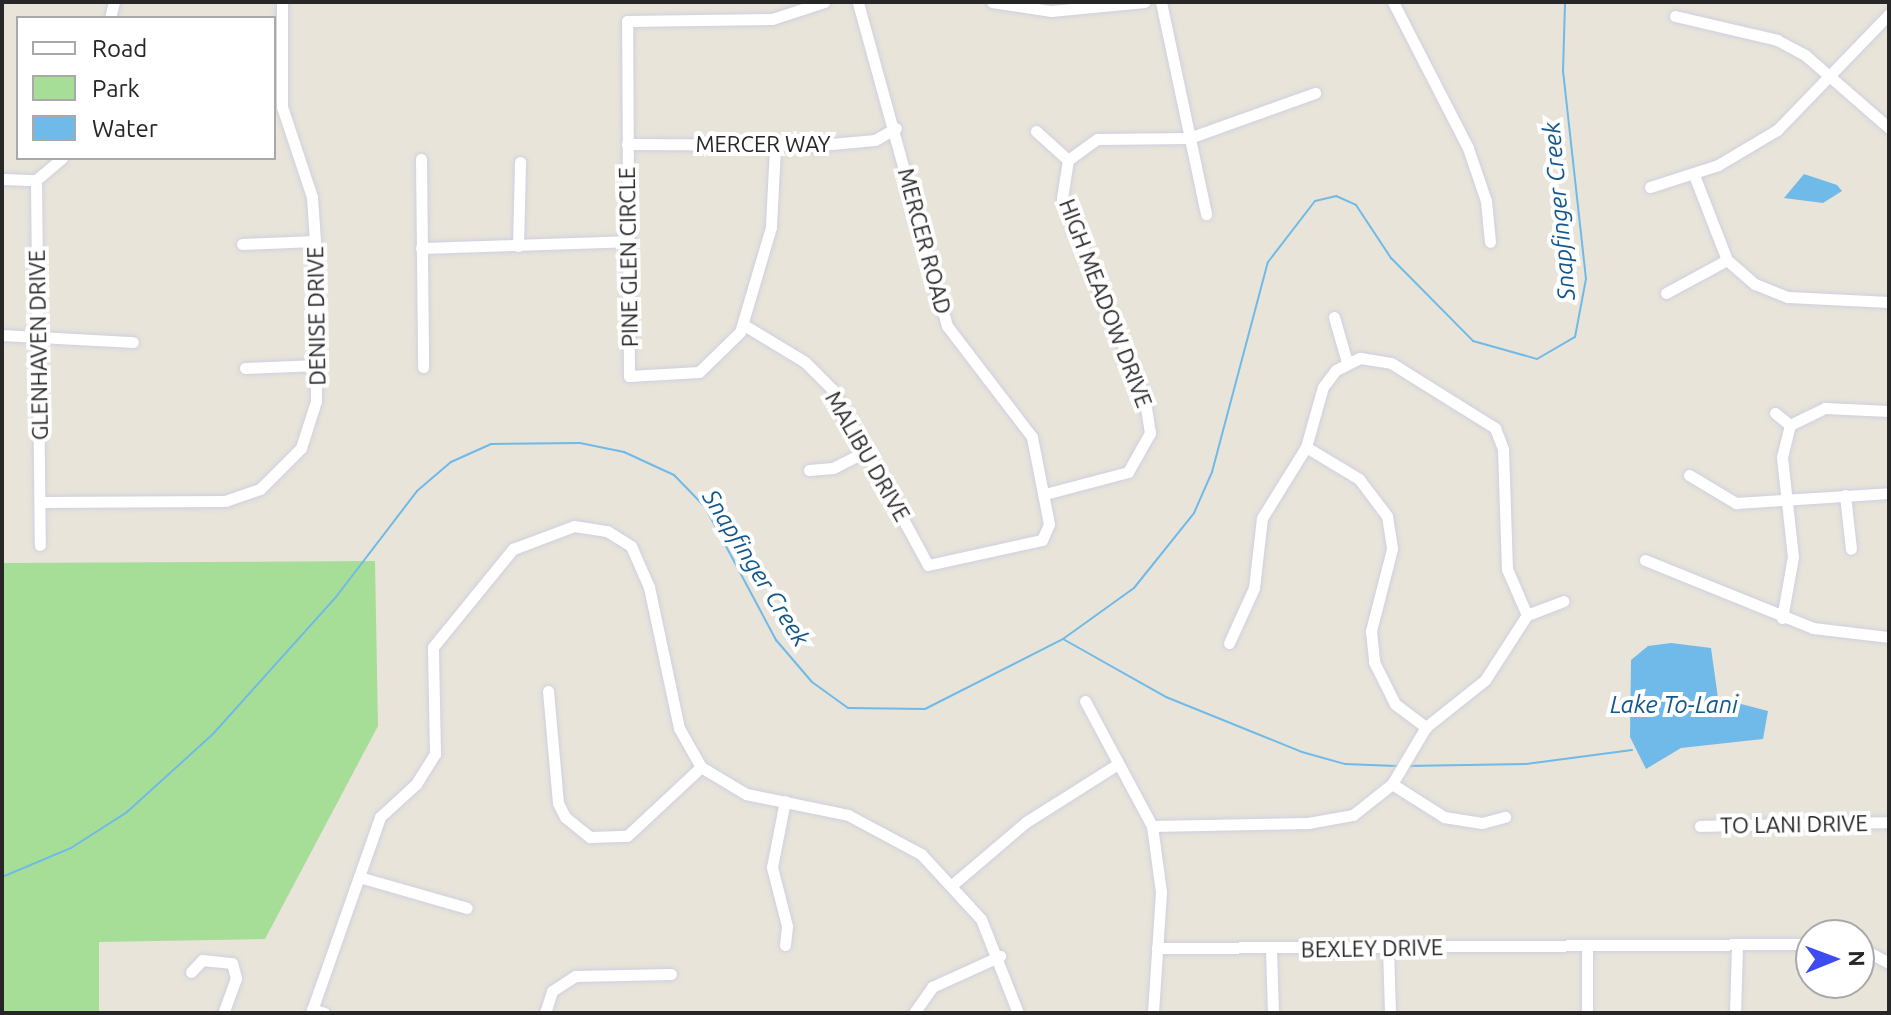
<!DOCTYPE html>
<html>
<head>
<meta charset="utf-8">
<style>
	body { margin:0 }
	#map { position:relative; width:1891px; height:1015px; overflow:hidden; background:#e9e4d9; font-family:Ubuntu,sans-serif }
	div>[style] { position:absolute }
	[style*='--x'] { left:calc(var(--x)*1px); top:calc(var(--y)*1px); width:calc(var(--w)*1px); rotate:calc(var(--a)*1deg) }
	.green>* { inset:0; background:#a7de97 }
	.water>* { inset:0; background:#6fbae8 }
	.stream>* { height:2px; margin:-1px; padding:0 1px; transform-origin:1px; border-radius:1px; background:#6fbae8 }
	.roads { filter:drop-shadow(0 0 2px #ced0e0) drop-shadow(0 0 2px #ced0e0) }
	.minor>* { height:11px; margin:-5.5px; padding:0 5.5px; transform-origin:5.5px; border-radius:5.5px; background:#fff }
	span { translate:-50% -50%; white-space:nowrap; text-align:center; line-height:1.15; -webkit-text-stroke:8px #fff; paint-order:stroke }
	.street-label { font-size:22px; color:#272727 }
	.water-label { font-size:24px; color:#13578f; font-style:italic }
	.frame { position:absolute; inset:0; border:4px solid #272727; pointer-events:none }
	.legend { position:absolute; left:16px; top:16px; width:260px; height:144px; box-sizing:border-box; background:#fff; border:2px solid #a9a9a9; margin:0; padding:10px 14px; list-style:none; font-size:24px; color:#272727 }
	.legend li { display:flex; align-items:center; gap:16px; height:40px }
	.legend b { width:40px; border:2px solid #a9a9a9 }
	.north { position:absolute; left:1795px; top:919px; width:80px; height:80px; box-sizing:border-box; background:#fff; border:2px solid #a9a9a9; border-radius:50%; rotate:89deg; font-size:22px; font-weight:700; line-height:32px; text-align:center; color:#272727 }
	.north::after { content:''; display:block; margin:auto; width:28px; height:36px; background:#3e4bf1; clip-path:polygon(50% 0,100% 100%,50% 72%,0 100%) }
</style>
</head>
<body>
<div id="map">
	<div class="green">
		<i style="clip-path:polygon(375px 561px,378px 726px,265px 939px,99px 942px,99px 1013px,2px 1013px,2px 563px)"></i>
	</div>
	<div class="water">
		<i style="clip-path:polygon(1804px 174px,1837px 185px,1842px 191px,1823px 203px,1784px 198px)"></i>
		<i style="clip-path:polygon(1671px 643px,1711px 648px,1718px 698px,1768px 711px,1763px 739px,1681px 748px,1646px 769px,1630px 737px,1631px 660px,1648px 646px)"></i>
	</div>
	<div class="stream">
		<i style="--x:1063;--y:639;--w:118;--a:29.4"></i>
		<i style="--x:1166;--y:697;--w:147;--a:22"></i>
		<i style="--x:1302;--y:752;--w:45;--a:15.6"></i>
		<i style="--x:1345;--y:764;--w:51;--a:2.2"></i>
		<i style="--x:1406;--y:766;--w:120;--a:-1"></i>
		<i style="--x:1526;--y:764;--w:107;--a:-7.5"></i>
		<i style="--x:2;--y:877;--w:75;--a:-22.8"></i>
		<i style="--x:71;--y:848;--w:67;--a:-32.7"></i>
		<i style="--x:127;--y:812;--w:116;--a:-42.2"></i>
		<i style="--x:213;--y:734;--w:184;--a:-48.1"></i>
		<i style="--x:336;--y:597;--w:133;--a:-52.6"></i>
		<i style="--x:417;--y:491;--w:45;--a:-40.5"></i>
		<i style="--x:451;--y:462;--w:44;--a:-24.2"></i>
		<i style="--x:491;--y:444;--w:89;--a:-0.6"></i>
		<i style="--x:580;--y:443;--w:45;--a:11.6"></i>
		<i style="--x:624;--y:452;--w:55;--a:24.7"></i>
		<i style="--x:674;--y:475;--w:45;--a:45.9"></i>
		<i style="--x:705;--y:507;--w:151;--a:61.9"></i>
		<i style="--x:776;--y:640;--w:55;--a:49.4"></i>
		<i style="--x:812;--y:682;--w:44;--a:35.8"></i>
		<i style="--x:848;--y:708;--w:77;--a:0.7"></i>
		<i style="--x:925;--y:709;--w:155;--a:-26.9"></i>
		<i style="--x:1063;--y:639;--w:87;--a:-35.7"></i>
		<i style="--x:1134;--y:588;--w:96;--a:-51.3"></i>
		<i style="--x:1194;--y:513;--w:45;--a:-66.3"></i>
		<i style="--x:1212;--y:472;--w:217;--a:-75.1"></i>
		<i style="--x:1268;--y:262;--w:77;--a:-52.4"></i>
		<i style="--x:1315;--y:201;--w:22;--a:-13"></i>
		<i style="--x:1336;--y:196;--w:22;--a:24"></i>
		<i style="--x:1356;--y:205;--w:64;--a:56.6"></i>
		<i style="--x:1391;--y:258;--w:117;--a:45.3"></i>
		<i style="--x:1473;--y:341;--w:66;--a:15.7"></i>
		<i style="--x:1537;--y:359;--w:44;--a:-30.1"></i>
		<i style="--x:1575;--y:337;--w:59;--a:-79.3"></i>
		<i style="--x:1586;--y:279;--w:209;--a:-96.3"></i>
		<i style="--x:1563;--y:71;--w:69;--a:-88.3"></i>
	</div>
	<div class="roads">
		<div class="minor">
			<i style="--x:992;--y:2;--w:60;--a:8.7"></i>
			<i style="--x:1051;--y:11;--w:94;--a:-5.5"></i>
			<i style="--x:1161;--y:2;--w:217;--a:78"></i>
			<i style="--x:1393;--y:2;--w:164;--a:62.8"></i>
			<i style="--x:1468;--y:148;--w:56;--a:71.2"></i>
			<i style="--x:1486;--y:201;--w:41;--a:84.4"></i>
			<i style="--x:1675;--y:16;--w:105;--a:13.2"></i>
			<i style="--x:1777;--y:40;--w:32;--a:28"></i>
			<i style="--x:1805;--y:55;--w:111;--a:41"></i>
			<i style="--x:110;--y:18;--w:16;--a:-76"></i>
			<i style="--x:1036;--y:131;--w:43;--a:42.2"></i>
			<i style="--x:627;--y:144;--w:193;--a:0.3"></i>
			<i style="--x:820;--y:145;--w:55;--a:-5.2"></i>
			<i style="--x:875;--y:140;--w:24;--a:-30"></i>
			<i style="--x:775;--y:147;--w:80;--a:92.9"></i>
			<i style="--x:771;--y:227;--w:109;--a:106.4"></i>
			<i style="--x:740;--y:332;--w:57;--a:135.7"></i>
			<i style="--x:699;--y:372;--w:70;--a:176.7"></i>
			<i style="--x:629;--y:376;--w:355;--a:-90.3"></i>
			<i style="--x:627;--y:21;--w:145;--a:-0.8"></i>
			<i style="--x:772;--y:19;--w:55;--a:-18.1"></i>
			<i style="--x:421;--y:159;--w:208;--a:89.4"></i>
			<i style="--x:1694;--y:175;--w:91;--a:68.8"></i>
			<i style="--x:1727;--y:260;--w:37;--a:41"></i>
			<i style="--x:1755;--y:284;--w:35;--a:22"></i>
			<i style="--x:1788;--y:297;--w:101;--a:2.8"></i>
			<i style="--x:2;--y:179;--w:34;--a:2"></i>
			<i style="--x:36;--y:180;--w:365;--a:89.4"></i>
			<i style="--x:36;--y:180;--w:34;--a:-40"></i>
			<i style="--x:1650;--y:187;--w:71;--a:-17.9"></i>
			<i style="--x:1718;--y:165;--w:69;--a:-30.7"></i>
			<i style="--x:1777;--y:130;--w:161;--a:-46"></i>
			<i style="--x:242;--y:244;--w:73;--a:-2.4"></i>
			<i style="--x:518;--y:246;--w:84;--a:-88.6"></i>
			<i style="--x:421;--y:248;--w:208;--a:-1.9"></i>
			<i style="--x:1666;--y:293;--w:69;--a:-28.4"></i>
			<i style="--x:1334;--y:317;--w:47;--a:73.9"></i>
			<i style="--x:744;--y:325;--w:71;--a:31.2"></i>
			<i style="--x:805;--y:362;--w:38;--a:45"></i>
			<i style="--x:832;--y:389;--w:200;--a:61.4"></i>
			<i style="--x:928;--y:565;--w:117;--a:-12.4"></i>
			<i style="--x:1042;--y:540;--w:17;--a:-66"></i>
			<i style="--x:1049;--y:524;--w:89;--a:-101.1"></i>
			<i style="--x:1032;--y:437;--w:140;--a:-127.4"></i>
			<i style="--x:947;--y:326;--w:336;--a:-105.4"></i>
			<i style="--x:2;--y:335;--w:131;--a:3.1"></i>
			<i style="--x:245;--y:368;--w:73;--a:-2.4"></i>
			<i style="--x:1775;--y:413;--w:19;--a:39"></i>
			<i style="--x:1306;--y:447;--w:62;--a:31.1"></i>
			<i style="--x:1359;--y:479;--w:46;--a:52.9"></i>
			<i style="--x:1387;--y:516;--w:33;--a:81"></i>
			<i style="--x:1392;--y:549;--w:85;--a:104.4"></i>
			<i style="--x:1371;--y:631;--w:31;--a:84"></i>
			<i style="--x:1374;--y:662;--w:47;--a:63.4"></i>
			<i style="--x:1395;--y:704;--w:39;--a:37"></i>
			<i style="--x:809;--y:470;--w:24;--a:-5"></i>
			<i style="--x:833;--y:468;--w:39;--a:-27"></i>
			<i style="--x:1689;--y:475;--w:55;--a:30.8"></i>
			<i style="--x:1736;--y:503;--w:153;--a:-3.7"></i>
			<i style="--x:1045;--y:494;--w:86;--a:-14.8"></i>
			<i style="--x:1128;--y:472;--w:45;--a:-60.6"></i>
			<i style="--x:1150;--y:433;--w:37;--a:-99"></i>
			<i style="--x:1144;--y:396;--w:214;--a:-112.5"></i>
			<i style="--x:1062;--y:198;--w:38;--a:-81"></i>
			<i style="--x:1068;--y:160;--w:36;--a:-36"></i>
			<i style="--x:1097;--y:139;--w:92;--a:-0.6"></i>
			<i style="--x:1189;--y:138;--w:134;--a:-19.7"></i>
			<i style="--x:1845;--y:495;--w:54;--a:83.7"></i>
			<i style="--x:40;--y:502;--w:185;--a:-0.3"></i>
			<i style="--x:225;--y:501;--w:37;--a:-19"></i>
			<i style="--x:260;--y:489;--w:58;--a:-45"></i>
			<i style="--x:301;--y:448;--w:49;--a:-72.3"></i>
			<i style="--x:316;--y:401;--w:160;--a:-90.4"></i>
			<i style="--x:315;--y:241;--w:44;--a:-93.9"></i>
			<i style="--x:312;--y:197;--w:95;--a:-108.4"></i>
			<i style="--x:282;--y:107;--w:105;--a:-90"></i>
			<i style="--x:1645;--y:560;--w:181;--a:22"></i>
			<i style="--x:1813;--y:628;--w:77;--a:6.8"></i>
			<i style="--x:1782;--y:618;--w:62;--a:-79.8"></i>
			<i style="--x:1793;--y:557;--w:101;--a:-96.3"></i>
			<i style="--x:1782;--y:457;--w:33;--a:-76"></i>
			<i style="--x:1790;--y:425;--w:39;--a:-26"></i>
			<i style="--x:1825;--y:408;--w:64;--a:2.7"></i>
			<i style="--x:1229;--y:643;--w:60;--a:-65.6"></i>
			<i style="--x:1254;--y:588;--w:70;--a:-83.5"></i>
			<i style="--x:1262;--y:518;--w:84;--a:-58.2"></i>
			<i style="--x:1306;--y:447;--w:62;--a:-74.2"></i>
			<i style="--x:1323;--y:387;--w:21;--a:-53"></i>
			<i style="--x:1336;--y:370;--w:27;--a:-27"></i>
			<i style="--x:1360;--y:358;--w:31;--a:9"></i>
			<i style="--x:1391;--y:363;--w:123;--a:32"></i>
			<i style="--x:1495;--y:428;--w:22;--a:69"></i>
			<i style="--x:1503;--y:449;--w:120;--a:88.1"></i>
			<i style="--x:1507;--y:569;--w:50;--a:66.5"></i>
			<i style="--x:548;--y:691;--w:112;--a:84.9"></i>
			<i style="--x:558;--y:803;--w:16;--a:63"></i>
			<i style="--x:565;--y:817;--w:32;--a:39"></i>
			<i style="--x:590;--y:837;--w:37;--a:-2"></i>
			<i style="--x:627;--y:836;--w:101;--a:-43"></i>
			<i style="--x:1085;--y:701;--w:142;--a:61.8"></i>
			<i style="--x:1152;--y:826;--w:67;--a:82.2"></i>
			<i style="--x:1161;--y:892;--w:121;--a:93.8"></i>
			<i style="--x:1392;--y:784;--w:62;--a:32.4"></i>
			<i style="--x:1444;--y:817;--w:38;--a:9"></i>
			<i style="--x:1482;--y:823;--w:24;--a:-15"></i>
			<i style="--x:1152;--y:826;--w:156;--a:-1.1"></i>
			<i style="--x:1308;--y:823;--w:46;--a:-10.1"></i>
			<i style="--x:1353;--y:815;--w:50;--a:-38.5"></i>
			<i style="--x:1392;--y:784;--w:66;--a:-59.2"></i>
			<i style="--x:1426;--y:727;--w:75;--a:-38.5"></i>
			<i style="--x:1485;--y:680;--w:77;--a:-57.1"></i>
			<i style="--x:1527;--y:615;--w:39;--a:-21"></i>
			<i style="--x:1700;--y:826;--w:189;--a:-1.2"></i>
			<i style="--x:359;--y:877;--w:112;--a:16"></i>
			<i style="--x:952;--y:885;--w:97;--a:-40.4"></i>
			<i style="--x:1026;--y:822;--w:107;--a:-32.3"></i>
			<i style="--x:785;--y:945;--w:19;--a:-84"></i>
			<i style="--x:787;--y:926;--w:61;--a:-104.3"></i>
			<i style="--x:772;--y:867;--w:67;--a:-78.9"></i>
			<i style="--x:1587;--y:945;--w:68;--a:90"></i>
			<i style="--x:1859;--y:947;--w:34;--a:28"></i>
			<i style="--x:1157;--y:948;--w:654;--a:-0.35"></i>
			<i style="--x:1388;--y:948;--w:65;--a:88.2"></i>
			<i style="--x:1271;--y:949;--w:64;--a:88.2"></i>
			<i style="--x:191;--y:972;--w:16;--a:-47"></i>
			<i style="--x:202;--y:960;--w:30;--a:6"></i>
			<i style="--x:232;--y:963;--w:16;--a:75"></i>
			<i style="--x:236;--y:978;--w:37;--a:110"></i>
			<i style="--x:312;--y:1009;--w:13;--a:18"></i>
			<i style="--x:311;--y:1013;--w:208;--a:-70.6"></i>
			<i style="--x:380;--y:817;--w:49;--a:-42.5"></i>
			<i style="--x:416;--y:784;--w:36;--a:-58"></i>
			<i style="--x:435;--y:754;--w:107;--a:-91.1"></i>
			<i style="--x:433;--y:647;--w:127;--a:-50.8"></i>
			<i style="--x:513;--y:549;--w:65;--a:-20.7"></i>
			<i style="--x:574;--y:526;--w:33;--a:9"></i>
			<i style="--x:607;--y:531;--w:28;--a:32"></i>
			<i style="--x:631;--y:546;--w:45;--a:66.3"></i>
			<i style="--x:649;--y:587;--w:144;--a:78"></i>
			<i style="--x:679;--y:728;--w:45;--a:60.6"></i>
			<i style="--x:701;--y:767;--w:52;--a:31"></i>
			<i style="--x:746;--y:794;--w:104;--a:11.6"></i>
			<i style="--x:848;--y:815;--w:83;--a:28.1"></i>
			<i style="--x:921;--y:854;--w:88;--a:47.3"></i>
			<i style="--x:981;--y:919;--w:101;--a:68.5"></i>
			<i style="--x:545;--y:1013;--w:23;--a:-72"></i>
			<i style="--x:552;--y:991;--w:27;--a:-33"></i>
			<i style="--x:575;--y:976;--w:96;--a:-1.2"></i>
			<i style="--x:914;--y:1013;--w:32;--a:-55"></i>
			<i style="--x:932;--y:987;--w:75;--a:-24.5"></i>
			<i style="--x:1735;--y:1013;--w:68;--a:-88.3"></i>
		</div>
	</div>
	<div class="street-label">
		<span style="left:763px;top:144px">MERCER WAY</span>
		<span style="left:925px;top:241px;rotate:75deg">MERCER ROAD</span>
		<span style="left:628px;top:257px;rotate:-91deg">PINE GLEN CIRCLE</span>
		<span style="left:1106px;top:303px;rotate:69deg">HIGH MEADOW DRIVE</span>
		<span style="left:316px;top:316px;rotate:-91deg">DENISE DRIVE</span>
		<span style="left:38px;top:345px;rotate:-91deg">GLENHAVEN DRIVE</span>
		<span style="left:868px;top:456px;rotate:60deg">MALIBU DRIVE</span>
		<span style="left:1794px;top:824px;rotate:-1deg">TO LANI DRIVE</span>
		<span style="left:1372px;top:948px;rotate:-1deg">BEXLEY DRIVE</span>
	</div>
	<div class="water-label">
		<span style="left:1559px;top:211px;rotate:-95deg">Snapfinger Creek</span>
		<span style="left:756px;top:568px;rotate:58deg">Snapfinger Creek</span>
		<span style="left:1674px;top:705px">Lake To-Lani</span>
	</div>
	<div class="frame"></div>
	<ul class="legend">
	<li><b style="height:10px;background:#fff"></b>Road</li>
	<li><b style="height:22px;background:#a7de97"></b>Park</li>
	<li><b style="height:22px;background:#6fbae8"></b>Water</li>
	</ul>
	<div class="north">N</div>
</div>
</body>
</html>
